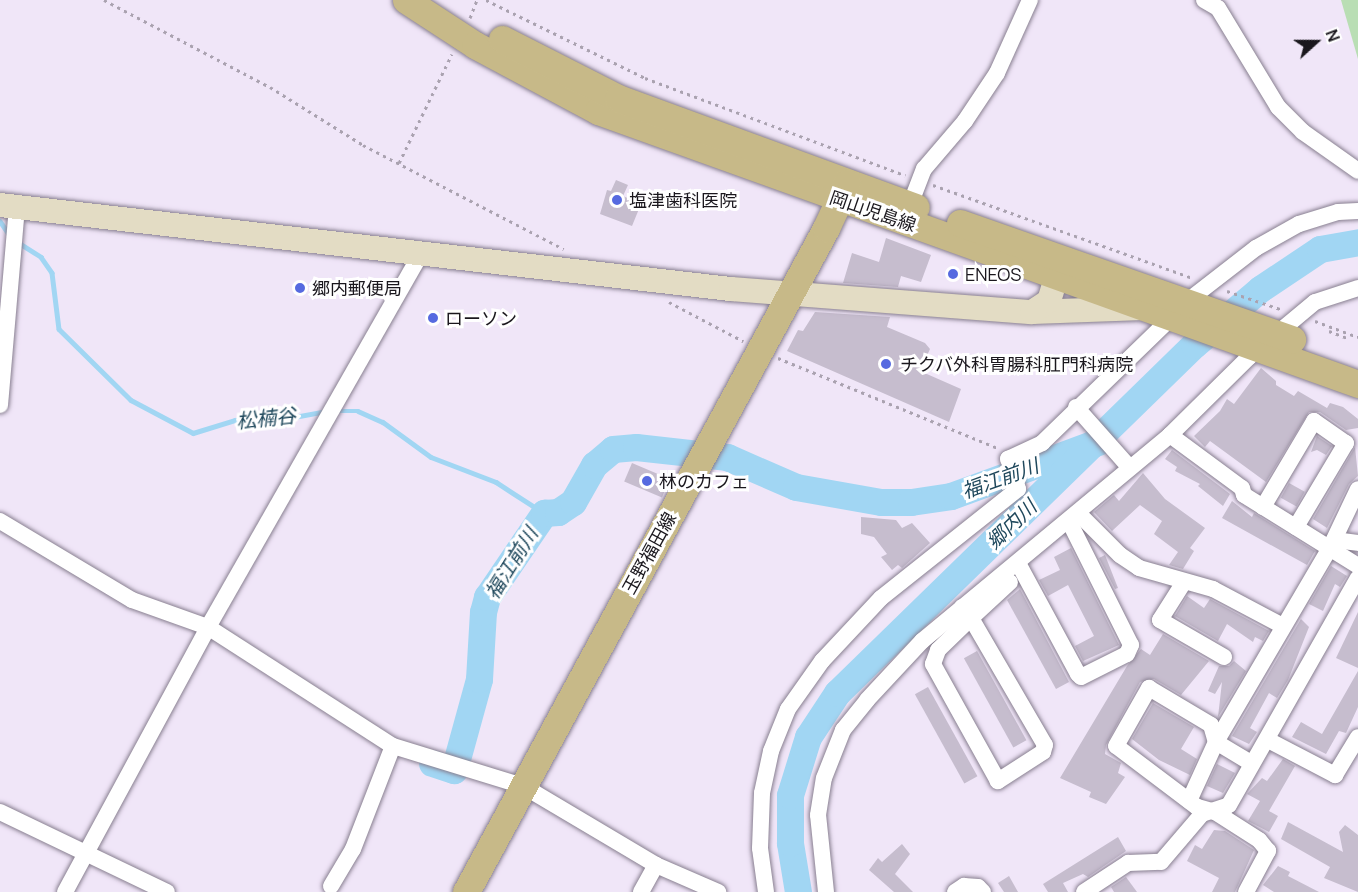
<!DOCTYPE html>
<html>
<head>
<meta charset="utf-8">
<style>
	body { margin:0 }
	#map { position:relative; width:1358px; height:892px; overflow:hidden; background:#f0e6f8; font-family:Manrope,"Noto Sans JP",sans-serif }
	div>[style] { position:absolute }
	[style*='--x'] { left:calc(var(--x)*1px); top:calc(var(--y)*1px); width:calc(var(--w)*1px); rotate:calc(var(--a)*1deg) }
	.green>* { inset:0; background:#b9deb4 }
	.stream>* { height:4.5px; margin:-2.25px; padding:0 2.25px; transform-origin:2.25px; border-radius:2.25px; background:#a1d6f3 }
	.river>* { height:27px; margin:-13.5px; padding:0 13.5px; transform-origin:13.5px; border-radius:13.5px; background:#a1d6f3 }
	.building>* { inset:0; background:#c6bdce; transform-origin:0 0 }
	.path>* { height:3px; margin-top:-1.5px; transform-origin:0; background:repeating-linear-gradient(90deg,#aaa2b0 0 3px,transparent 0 7.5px) }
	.roads { filter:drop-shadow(0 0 2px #887f90) drop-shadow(0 0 2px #887f90) }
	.street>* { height:16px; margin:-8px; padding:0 8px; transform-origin:8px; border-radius:8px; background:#fff }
	.secondary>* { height:24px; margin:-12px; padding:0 12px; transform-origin:12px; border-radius:12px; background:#e3dcc4 }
	.primary>* { height:27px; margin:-13.5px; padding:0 13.5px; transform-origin:13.5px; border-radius:13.5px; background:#c7b988 }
	.dots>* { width:16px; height:16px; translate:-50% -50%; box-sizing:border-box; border:3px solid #fff; border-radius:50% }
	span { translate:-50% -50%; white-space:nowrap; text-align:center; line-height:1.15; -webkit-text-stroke:6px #fff; paint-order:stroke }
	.poi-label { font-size:18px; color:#1a171d }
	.left { translate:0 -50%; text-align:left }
	.street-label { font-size:18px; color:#1a171d }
	.water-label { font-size:20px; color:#1f485c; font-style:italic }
	.north { position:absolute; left:1286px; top:12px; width:60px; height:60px; -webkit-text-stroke:4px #fff; paint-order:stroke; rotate:69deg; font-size:16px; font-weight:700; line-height:24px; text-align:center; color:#1a171d }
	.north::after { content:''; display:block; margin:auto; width:21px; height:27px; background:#1a171d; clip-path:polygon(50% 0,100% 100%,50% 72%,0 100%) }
</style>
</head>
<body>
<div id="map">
	<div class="green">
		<i style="clip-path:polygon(1341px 0,1358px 0,1358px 59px)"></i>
	</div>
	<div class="stream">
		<i style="--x:0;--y:221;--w:18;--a:56"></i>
		<i style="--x:19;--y:243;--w:26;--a:32"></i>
		<i style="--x:41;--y:257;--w:19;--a:55"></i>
		<i style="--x:52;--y:273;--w:56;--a:82.9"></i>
		<i style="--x:59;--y:329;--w:101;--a:44.6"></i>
		<i style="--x:131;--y:400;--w:70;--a:28"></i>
		<i style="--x:193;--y:433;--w:44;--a:-17.2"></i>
		<i style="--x:235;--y:420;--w:32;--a:4"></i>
		<i style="--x:267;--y:422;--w:61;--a:-10.4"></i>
		<i style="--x:335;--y:411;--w:23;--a:0"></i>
		<i style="--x:358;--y:411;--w:27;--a:24"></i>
		<i style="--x:383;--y:422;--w:59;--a:36.1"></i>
		<i style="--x:431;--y:457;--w:70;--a:21"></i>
		<i style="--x:496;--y:482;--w:57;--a:32.9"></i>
	</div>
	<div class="river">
		<i style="--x:432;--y:763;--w:23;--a:18"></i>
		<i style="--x:454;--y:770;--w:94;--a:-74.6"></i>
		<i style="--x:479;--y:679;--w:67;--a:-86.6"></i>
		<i style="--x:483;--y:612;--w:16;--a:-75"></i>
		<i style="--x:487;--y:597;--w:102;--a:-55.8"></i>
		<i style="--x:544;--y:513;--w:14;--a:-4"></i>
		<i style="--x:558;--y:512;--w:18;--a:-34"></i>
		<i style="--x:573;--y:502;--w:43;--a:-60.4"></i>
		<i style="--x:594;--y:465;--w:25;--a:-40"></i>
		<i style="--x:613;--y:449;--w:23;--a:-5"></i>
		<i style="--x:636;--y:447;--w:92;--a:6.3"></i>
		<i style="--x:727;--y:457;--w:75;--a:23.5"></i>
		<i style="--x:796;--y:487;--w:86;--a:10"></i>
		<i style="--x:881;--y:502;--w:30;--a:0"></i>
		<i style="--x:911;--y:502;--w:40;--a:-8.5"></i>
		<i style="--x:951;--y:496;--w:157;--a:-20.2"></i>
		<i style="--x:798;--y:892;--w:50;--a:-99.3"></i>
		<i style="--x:790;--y:843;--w:48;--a:-90"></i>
		<i style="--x:790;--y:795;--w:61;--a:-72.8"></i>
		<i style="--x:808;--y:737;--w:53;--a:-56.6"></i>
		<i style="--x:837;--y:693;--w:499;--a:-44.3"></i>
		<i style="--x:1194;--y:345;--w:87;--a:-40.3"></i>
		<i style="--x:1260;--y:289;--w:72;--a:-33.7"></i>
		<i style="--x:1320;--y:249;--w:39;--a:-10"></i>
	</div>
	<div class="building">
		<i style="clip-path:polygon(616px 180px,628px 185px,623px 196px,641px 204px,632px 226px,600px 214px,607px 190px,611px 191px)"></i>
		<i style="clip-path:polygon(886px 238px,931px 255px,921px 282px,901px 276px,898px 287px,843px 283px,852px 253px,879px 262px)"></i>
		<i style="clip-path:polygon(815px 312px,890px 317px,887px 327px,925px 343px,930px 349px,920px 371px,961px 389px,949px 422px,787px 351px,798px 330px,803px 331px)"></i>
		<i style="clip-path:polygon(1261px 368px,1276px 381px,1276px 385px,1294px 396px,1298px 391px,1327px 408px,1330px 403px,1343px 407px,1358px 419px,1358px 428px,1346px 430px,1320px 412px,1309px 412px,1266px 482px,1210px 441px,1205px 447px,1194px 436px,1220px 411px,1227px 399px,1234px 404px)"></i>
		<i style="clip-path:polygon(1317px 436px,1332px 446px,1326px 455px,1317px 450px,1311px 452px)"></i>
		<i style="clip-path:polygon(1355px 447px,1358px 476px,1349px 484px,1327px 528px,1313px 519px)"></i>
		<i style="clip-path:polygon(1172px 450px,1230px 494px,1223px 506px,1198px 486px,1200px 484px,1175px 471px,1177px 467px,1165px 459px)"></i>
		<i style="left:632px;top:463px;width:41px;height:20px;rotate:23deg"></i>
		<i style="clip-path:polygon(1143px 473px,1165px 499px,1205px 528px,1190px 548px,1194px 551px,1183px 569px,1169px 565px,1178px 552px,1154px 534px,1162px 521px,1140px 505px,1112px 531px,1094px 512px,1114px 495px,1119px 501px)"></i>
		<i style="left:1289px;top:483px;width:18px;height:17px;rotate:29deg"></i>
		<i style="clip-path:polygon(1232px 501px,1252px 517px,1254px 513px,1315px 551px,1307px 565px,1222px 518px)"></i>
		<i style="clip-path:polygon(861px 517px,896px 520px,902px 528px,912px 523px,930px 543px,902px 568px,898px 565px,892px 570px,881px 557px,887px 554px,874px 537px,861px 534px)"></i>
		<i style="clip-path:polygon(1071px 548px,1119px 645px,1083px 661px,1075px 646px,1094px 636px,1068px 585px,1048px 596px,1039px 580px,1060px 570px,1054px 557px)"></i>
		<i style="clip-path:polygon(1105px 555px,1118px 588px,1115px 589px,1099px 558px)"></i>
		<i style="clip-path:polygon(1331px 566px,1347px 576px,1340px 587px,1335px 584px,1323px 611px,1309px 604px)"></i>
		<i style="clip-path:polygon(1020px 589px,1069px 682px,1056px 689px,1007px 600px)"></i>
		<i style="clip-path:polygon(1187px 596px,1204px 608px,1210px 599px,1269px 631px,1263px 641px,1255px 637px,1253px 642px,1227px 624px,1218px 641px,1175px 616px)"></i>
		<i style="clip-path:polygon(1358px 612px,1358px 668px,1336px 658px)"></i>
		<i style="clip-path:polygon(1301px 619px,1309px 627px,1288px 680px,1277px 698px,1269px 693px,1250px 728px,1257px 732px,1249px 744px,1232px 736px)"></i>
		<i style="clip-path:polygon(1163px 634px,1209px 661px,1181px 695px,1154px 679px,1140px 682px,1106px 745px,1105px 754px,1121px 763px,1118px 773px,1125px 777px,1106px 804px,1089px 797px,1091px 792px,1060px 778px,1127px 666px,1141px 649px,1150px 655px)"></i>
		<i style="left:977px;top:651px;width:102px;height:15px;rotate:61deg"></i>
		<i style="clip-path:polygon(1234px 661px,1246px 671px,1218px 717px,1222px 682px,1215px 694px,1208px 691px,1219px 666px,1229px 666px)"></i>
		<i style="clip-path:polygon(1358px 671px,1358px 707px,1346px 733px,1339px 731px,1326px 754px,1292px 737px,1301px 722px,1322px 734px)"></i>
		<i style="left:928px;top:687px;width:102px;height:15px;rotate:61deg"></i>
		<i style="clip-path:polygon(1153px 703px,1194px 727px,1181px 749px,1197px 759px,1190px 775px,1159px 760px,1132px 739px)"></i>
		<i style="clip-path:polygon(1283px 759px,1295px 766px,1269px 811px,1278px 816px,1269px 832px,1248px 821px,1260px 801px,1247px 794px,1262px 778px,1267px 781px)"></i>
		<i style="clip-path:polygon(1217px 764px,1235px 773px,1223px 793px,1207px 786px)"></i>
		<i style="clip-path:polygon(1288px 822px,1343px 852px,1339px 832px,1345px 825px,1358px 835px,1358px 892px,1324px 878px,1330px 867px,1281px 839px)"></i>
		<i style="clip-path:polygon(1214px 830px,1225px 831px,1254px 850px,1235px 892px,1212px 892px,1219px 878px,1187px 861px,1195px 845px,1202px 849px)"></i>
		<i style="clip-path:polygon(1118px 837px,1126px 851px,1088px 877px,1083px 874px,1063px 883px,1068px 892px,1048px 892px,1043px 884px)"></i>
		<i style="clip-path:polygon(902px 844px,910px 854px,895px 874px,913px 892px,894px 892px,869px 870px,878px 858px,882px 862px)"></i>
		<i style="clip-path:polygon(1278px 866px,1290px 872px,1288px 876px,1319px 892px,1274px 892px,1263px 885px)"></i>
		<i style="clip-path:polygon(1009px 876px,1018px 892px,1004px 892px,998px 883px)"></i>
		<i style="clip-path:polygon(1126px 877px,1137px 892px,1114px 892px,1111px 887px)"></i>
	</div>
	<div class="path">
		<i style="--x:104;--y:0;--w:187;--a:27.7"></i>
		<i style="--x:270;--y:87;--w:110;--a:31.9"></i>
		<i style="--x:363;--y:145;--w:226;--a:27.4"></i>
		<i style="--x:486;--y:0;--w:177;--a:26.1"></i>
		<i style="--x:645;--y:78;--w:278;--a:20.5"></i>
		<i style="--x:470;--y:18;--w:19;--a:-69"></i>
		<i style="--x:399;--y:163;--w:121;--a:-64.1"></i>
		<i style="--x:933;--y:185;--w:276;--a:19.7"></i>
		<i style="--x:1227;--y:291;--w:59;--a:18.7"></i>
		<i style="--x:669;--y:302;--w:84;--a:27.8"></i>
		<i style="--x:1315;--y:321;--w:46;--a:20.4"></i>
		<i style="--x:1329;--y:331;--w:22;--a:21"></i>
		<i style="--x:778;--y:358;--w:237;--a:22.3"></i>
	</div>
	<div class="roads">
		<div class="street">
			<i style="--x:1204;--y:0;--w:16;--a:30"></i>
			<i style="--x:1218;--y:8;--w:116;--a:58.8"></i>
			<i style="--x:1278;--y:107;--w:35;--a:45"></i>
			<i style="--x:1303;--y:132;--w:67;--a:35.3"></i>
			<i style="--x:910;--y:205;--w:39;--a:-69"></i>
			<i style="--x:924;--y:169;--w:63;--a:-49.5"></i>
			<i style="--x:965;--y:121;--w:58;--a:-56.3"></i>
			<i style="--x:997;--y:73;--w:80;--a:-65.7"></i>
			<i style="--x:1185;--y:303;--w:90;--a:-37.8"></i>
			<i style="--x:1256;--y:248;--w:49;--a:-29.2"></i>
			<i style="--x:1299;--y:224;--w:41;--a:-17.1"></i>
			<i style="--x:1338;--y:212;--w:20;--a:-3"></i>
			<i style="--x:0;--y:405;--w:198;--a:-85.1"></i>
			<i style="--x:1076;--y:407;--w:81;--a:48.5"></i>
			<i style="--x:1170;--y:435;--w:89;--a:36.4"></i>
			<i style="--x:1242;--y:488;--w:7;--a:74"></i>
			<i style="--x:1244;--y:495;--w:134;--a:31.9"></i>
			<i style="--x:1263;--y:507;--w:100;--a:-59.3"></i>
			<i style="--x:1314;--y:421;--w:39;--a:35"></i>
			<i style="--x:1346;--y:443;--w:98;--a:120.8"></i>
			<i style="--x:1078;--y:513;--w:59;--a:45"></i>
			<i style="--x:1120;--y:555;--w:23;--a:34"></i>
			<i style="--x:1139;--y:568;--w:77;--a:15.8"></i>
			<i style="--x:1213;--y:589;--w:79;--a:27.9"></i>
			<i style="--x:0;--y:521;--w:154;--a:30.9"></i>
			<i style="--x:132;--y:600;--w:81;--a:19.6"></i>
			<i style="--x:208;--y:627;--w:220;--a:32.8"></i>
			<i style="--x:393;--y:746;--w:136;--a:17.1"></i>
			<i style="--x:523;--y:786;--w:155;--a:30.7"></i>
			<i style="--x:656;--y:865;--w:68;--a:23.5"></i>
			<i style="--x:1334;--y:540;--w:24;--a:7"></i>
			<i style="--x:1018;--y:563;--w:126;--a:61.6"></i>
			<i style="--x:1078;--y:674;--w:4;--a:45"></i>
			<i style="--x:1081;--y:677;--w:51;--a:-26.6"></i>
			<i style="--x:1127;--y:654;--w:10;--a:-66"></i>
			<i style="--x:1131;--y:645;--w:139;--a:-116.6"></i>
			<i style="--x:1184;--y:582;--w:45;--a:122.3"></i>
			<i style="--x:1160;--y:620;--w:74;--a:30"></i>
			<i style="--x:962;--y:607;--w:14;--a:51"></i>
			<i style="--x:971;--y:618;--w:147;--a:59.8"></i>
			<i style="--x:1045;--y:745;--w:7;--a:106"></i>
			<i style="--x:1043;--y:752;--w:54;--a:147.2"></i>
			<i style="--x:998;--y:781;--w:134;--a:-119.1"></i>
			<i style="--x:933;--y:664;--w:15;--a:-70"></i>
			<i style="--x:938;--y:650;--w:46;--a:-44.1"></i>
			<i style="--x:971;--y:618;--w:53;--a:-42.7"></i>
			<i style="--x:1268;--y:740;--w:76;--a:27.6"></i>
			<i style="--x:1335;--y:775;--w:44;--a:-58.8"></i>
			<i style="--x:1189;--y:801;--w:65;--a:-65.4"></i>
			<i style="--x:1216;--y:742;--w:225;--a:-59.6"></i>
			<i style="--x:1330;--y:548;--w:65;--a:-64.6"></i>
			<i style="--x:0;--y:812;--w:185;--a:25.6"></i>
			<i style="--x:331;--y:886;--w:43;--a:-59.3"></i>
			<i style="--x:353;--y:849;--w:110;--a:-68.8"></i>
			<i style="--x:65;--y:892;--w:301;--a:-61.6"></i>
			<i style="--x:208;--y:627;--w:428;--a:-60.3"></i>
			<i style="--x:641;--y:892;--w:31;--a:-61"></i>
			<i style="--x:766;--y:892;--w:44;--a:-97.8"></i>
			<i style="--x:760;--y:848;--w:55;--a:-87.9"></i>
			<i style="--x:762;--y:793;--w:43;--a:-77.9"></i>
			<i style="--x:771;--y:751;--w:45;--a:-68"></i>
			<i style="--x:788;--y:709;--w:59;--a:-54.7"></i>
			<i style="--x:822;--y:661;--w:86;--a:-46.9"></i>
			<i style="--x:881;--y:598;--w:175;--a:-38.5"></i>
			<i style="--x:1018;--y:489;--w:32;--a:-108"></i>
			<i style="--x:1008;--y:459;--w:38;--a:-25"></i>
			<i style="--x:1042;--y:443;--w:180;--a:-44.1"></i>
			<i style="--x:826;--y:892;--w:77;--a:-95.9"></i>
			<i style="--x:818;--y:815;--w:37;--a:-81"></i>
			<i style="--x:824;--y:778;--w:52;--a:-68.4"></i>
			<i style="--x:843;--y:730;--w:38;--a:-51"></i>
			<i style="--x:867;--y:700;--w:81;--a:-47"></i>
			<i style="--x:922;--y:641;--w:322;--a:-39.7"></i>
			<i style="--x:1170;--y:435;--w:111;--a:-44.6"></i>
			<i style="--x:1249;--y:357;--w:86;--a:-39.8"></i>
			<i style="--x:1315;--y:302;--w:45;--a:-18"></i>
			<i style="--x:955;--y:892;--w:11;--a:-34"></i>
			<i style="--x:964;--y:886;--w:14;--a:4"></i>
			<i style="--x:978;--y:887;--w:7;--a:45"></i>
			<i style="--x:1084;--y:892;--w:53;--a:-33.4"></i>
			<i style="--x:1128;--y:863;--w:33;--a:-2"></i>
			<i style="--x:1161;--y:862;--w:63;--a:-49.5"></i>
			<i style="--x:1202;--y:814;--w:28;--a:-18"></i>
			<i style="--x:1229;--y:805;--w:261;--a:-60.4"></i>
			<i style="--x:1246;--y:892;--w:47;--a:-61.8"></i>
			<i style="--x:1268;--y:851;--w:14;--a:-129"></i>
			<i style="--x:1259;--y:840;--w:52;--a:-147.5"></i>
			<i style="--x:1215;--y:812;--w:19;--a:-164"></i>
			<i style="--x:1197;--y:807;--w:101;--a:-143"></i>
			<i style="--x:1116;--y:746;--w:67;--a:-60.4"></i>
			<i style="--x:1149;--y:688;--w:72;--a:30.8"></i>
			<i style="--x:1211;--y:725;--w:18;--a:74"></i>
			<i style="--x:1216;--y:742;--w:41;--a:31"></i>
		</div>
		<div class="secondary">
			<i style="--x:0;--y:205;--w:736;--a:6.56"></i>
			<i style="--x:731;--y:289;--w:302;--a:4.4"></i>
			<i style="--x:1032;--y:312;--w:111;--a:-2.1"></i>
			<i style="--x:1032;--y:312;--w:20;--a:-33"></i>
			<i style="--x:1049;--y:301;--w:24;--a:-73"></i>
		</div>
		<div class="primary">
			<i style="--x:406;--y:0;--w:82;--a:33.1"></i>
			<i style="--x:475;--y:45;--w:140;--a:28.2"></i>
			<i style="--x:598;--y:111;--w:808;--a:19.76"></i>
			<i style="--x:502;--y:39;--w:130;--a:27"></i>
			<i style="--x:618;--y:98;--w:317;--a:20.1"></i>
			<i style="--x:960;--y:223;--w:352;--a:19.3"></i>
			<i style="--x:466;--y:892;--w:755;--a:-61.53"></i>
			<i style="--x:826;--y:228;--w:50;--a:-65"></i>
		</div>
	</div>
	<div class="dots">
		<i style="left:617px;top:200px;background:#566ae0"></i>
		<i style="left:953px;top:274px;background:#566ae0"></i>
		<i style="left:300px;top:288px;background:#566ae0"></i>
		<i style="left:433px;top:318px;background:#566ae0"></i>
		<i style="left:886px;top:364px;background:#566ae0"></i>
		<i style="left:647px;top:481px;background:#566ae0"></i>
	</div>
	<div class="poi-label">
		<span class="left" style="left:629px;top:200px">塩津歯科医院</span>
		<span class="left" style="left:965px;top:274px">ENEOS</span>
		<span class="left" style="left:312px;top:288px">郷内郵便局</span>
		<span class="left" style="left:445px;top:318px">ローソン</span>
		<span class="left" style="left:900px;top:364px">チクバ外科胃腸科肛門科病院</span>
		<span class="left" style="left:659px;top:481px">林のカフェ</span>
	</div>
	<div class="street-label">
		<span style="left:873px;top:211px;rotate:19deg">岡山児島線</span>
		<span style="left:649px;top:553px;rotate:-61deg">玉野福田線</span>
	</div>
	<div class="water-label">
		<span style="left:266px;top:418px;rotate:-6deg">松楠谷</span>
		<span style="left:1000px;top:478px;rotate:-20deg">福江前川</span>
		<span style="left:1011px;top:524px;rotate:-44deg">郷内川</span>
		<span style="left:511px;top:563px;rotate:-58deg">福江前川</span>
	</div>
	<div class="north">N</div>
</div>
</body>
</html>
